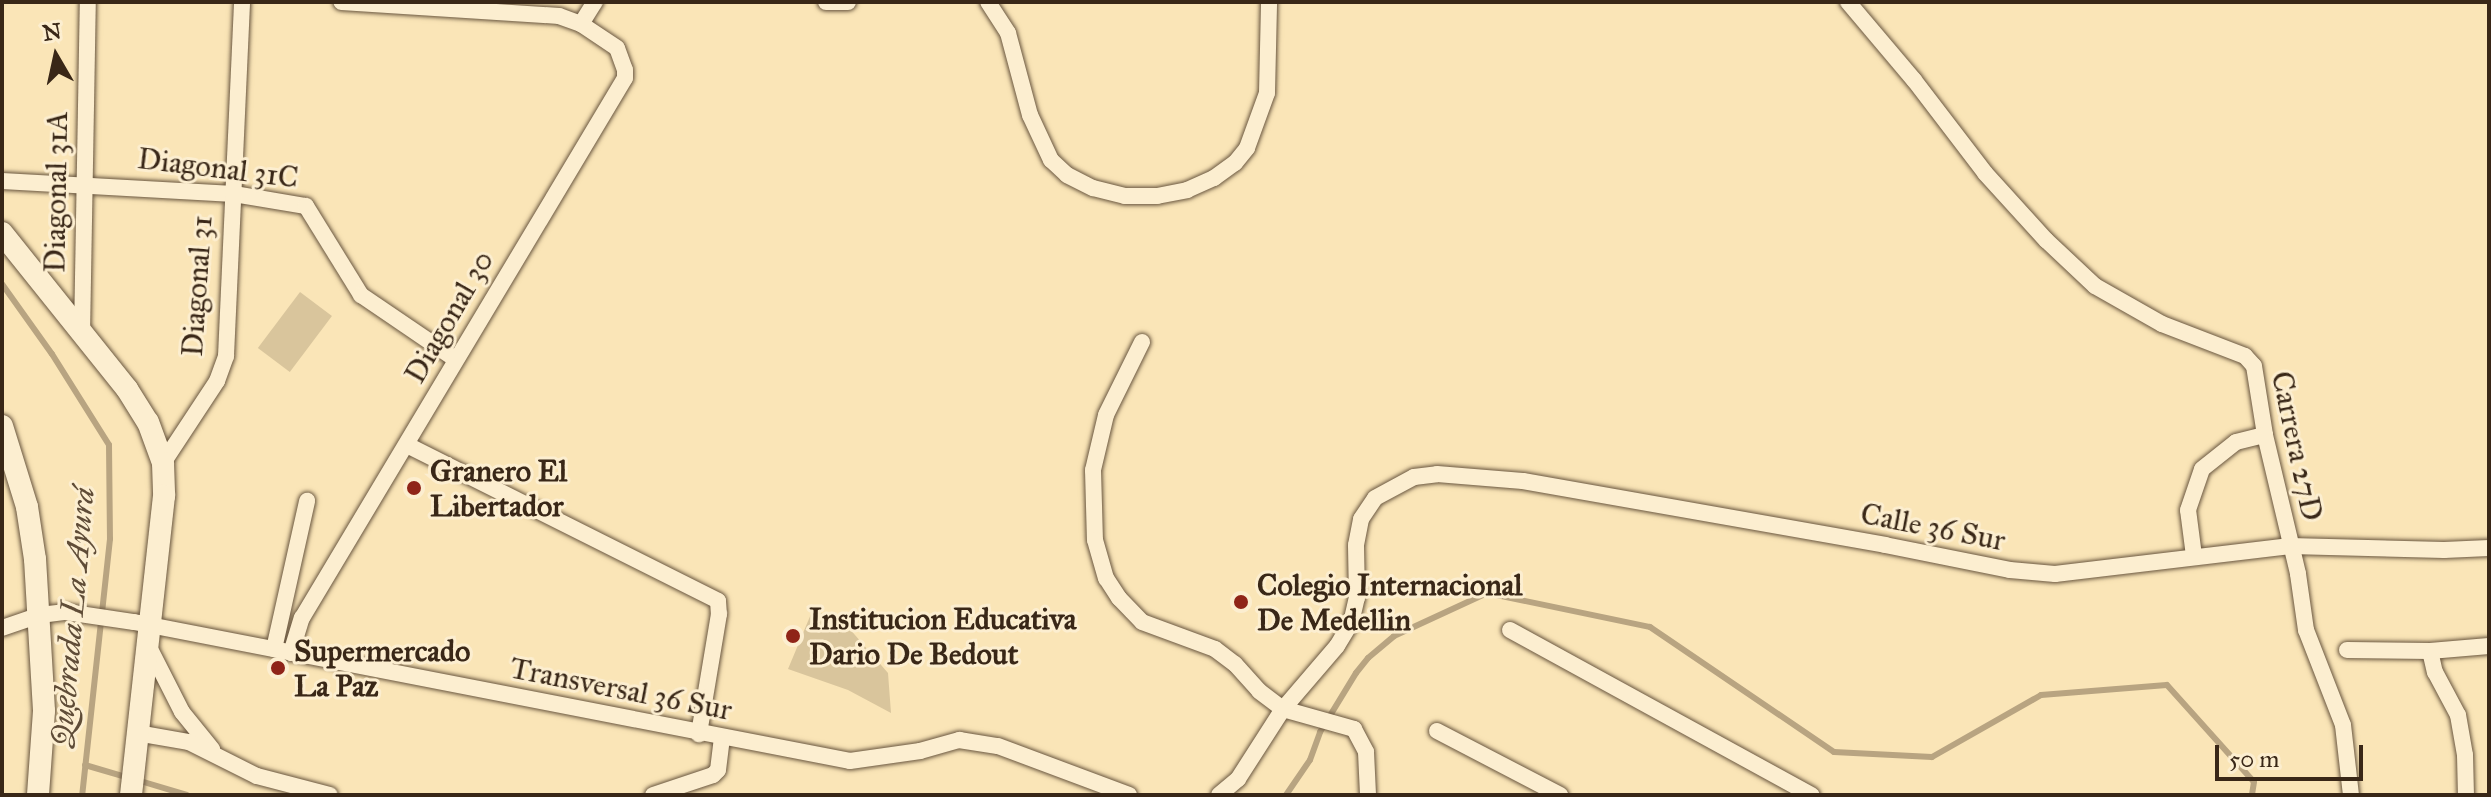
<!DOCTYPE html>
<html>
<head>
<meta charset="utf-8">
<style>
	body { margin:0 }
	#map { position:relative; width:2491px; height:797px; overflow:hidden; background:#fae5b7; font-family:"IM FELL Great Primer",serif }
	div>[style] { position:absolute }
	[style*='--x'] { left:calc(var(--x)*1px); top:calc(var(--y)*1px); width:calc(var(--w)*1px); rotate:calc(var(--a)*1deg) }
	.green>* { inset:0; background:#d9c59c; transform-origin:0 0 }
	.stream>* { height:6px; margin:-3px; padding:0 3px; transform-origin:3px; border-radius:3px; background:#b8a481 }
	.roads { filter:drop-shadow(0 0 2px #69563f) drop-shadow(0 0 2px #69563f) }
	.minor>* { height:16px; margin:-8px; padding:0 8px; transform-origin:8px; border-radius:8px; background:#fceed0 }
	.secondary>* { height:22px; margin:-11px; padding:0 11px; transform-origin:11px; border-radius:11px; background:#fceed0 }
	.dots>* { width:22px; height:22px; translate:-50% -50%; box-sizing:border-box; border:4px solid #fceed0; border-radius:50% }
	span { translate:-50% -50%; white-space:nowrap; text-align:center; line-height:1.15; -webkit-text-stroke:6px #fceed0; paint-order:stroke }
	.street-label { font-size:30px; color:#392717 }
	.poi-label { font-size:30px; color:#392717; font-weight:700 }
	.left { translate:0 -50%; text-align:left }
	.water-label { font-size:32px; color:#5f4c37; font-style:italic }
	.frame { position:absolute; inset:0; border:4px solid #392717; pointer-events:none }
	.north { position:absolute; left:16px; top:16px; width:80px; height:80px; -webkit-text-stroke:6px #fceed0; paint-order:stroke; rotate:351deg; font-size:22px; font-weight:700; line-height:32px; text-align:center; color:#392717 }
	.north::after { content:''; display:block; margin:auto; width:28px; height:36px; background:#392717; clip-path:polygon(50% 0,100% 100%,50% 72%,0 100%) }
	.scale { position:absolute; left:2215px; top:745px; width:148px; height:36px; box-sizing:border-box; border:4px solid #392717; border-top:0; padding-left:10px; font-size:24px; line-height:28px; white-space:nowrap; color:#392717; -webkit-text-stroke:6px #fceed0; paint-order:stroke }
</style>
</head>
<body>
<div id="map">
	<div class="green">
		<i style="left:300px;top:292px;width:40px;height:70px;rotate:37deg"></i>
		<i style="clip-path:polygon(835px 612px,888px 673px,891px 713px,848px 690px,788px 669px,811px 614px)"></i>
	</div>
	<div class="stream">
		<i style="--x:2;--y:284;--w:86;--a:54.5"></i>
		<i style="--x:52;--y:354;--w:107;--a:57.9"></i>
		<i style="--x:109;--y:445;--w:94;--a:89.4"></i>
		<i style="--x:110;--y:539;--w:258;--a:96.2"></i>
		<i style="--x:85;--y:765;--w:43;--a:16.3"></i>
		<i style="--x:137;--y:780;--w:52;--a:16.7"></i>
		<i style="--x:1286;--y:795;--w:42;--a:-55.6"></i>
		<i style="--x:1310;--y:760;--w:30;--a:-70"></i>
		<i style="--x:1320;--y:732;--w:69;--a:-58.6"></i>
		<i style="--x:1356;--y:673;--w:19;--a:-51"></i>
		<i style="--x:1368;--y:658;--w:34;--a:-40"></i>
		<i style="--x:1394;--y:636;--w:102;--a:-24.8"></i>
		<i style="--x:1487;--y:593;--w:167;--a:11.8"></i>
		<i style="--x:1650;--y:627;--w:222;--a:34.2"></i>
		<i style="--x:1834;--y:752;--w:98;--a:2.9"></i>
		<i style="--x:1932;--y:757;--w:125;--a:-29.6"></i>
		<i style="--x:2041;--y:695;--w:126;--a:-4.5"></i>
		<i style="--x:2167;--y:685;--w:130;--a:48.1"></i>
		<i style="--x:2254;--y:782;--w:13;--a:99"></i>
	</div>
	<div class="roads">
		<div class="minor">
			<i style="--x:826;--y:2;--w:22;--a:0"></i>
			<i style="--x:988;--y:2;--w:37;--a:57"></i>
			<i style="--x:1008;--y:33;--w:85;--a:75"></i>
			<i style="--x:1030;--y:115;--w:50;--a:65"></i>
			<i style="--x:1051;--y:160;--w:22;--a:43"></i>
			<i style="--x:1067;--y:175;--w:29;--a:27"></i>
			<i style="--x:1093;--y:188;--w:33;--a:14"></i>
			<i style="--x:1125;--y:196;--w:32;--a:0"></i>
			<i style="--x:1157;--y:196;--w:31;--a:-11"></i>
			<i style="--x:1187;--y:190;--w:30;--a:-24"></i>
			<i style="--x:1214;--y:178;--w:26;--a:-36"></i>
			<i style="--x:1235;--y:163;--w:19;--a:-51"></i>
			<i style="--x:1247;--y:148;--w:59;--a:-70"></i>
			<i style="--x:1267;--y:93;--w:91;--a:-88.7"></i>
			<i style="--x:1848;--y:2;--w:102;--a:49.8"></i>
			<i style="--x:1914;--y:80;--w:117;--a:52.6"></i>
			<i style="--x:1985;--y:173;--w:91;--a:47.7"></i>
			<i style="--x:2046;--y:240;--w:67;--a:43.2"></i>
			<i style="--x:2095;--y:286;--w:77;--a:29.6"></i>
			<i style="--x:2162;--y:324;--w:89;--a:21.1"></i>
			<i style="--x:2245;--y:356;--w:13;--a:48"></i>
			<i style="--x:2254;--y:366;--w:70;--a:80.9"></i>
			<i style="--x:2265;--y:435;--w:143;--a:76.6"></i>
			<i style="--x:2298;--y:574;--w:57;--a:81.9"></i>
			<i style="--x:2306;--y:630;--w:102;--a:68.7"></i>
			<i style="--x:2343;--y:725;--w:70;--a:83.5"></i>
			<i style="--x:581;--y:24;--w:26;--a:-58"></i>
			<i style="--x:2;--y:181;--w:232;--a:3.2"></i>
			<i style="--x:234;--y:194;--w:73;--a:9.5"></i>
			<i style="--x:306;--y:206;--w:105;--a:58.3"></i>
			<i style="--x:361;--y:295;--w:114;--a:34.2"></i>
			<i style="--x:82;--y:335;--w:333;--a:-89"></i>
			<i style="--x:1142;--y:342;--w:81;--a:116.3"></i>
			<i style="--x:1106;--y:415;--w:57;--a:103.3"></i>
			<i style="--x:1093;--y:470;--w:70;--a:88.4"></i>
			<i style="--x:1095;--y:540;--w:40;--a:74"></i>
			<i style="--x:1106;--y:578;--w:24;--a:57"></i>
			<i style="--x:1119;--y:598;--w:33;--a:46"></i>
			<i style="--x:1142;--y:622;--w:78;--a:20.3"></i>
			<i style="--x:1215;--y:649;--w:25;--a:37"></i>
			<i style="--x:1235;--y:664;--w:36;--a:48"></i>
			<i style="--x:1259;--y:691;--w:30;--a:37"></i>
			<i style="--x:1283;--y:709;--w:74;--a:15.7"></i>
			<i style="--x:1354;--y:729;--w:26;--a:62"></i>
			<i style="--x:1366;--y:752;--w:43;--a:87.3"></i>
			<i style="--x:407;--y:445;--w:348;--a:26.6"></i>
			<i style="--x:718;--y:601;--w:13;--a:86"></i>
			<i style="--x:719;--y:614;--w:122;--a:99.5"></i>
			<i style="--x:163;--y:463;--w:98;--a:-56.6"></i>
			<i style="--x:217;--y:381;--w:27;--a:-70"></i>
			<i style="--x:226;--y:356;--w:354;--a:-87.4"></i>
			<i style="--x:2194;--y:556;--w:46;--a:-97.4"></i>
			<i style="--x:2188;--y:510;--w:43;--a:-71.1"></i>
			<i style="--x:2202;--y:469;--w:43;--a:-38.5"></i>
			<i style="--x:2236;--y:442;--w:30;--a:-14"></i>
			<i style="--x:2;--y:628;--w:40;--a:-18.9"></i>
			<i style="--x:40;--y:615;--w:26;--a:-7"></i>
			<i style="--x:66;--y:612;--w:69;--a:8.4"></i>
			<i style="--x:134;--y:622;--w:729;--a:10.99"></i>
			<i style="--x:850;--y:761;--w:71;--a:-8.1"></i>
			<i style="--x:920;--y:751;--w:41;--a:-15.8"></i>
			<i style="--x:959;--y:740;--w:39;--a:9"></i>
			<i style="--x:998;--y:746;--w:140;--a:20.5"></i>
			<i style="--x:1510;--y:630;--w:344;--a:28.7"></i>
			<i style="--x:147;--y:643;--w:77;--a:63.1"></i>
			<i style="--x:182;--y:712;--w:48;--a:51"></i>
			<i style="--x:274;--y:649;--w:152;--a:-77.4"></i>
			<i style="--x:2347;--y:650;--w:83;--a:0.7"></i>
			<i style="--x:2430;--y:651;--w:59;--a:-4.8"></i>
			<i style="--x:2430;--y:651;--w:22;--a:77"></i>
			<i style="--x:2435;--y:672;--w:49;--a:61.9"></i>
			<i style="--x:2458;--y:715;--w:41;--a:80.1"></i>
			<i style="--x:2465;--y:755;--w:40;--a:88.6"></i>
			<i style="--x:291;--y:653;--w:37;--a:-73"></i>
			<i style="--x:302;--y:618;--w:629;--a:-59.11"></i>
			<i style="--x:625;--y:78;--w:8;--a:-90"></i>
			<i style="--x:625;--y:70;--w:23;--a:-110"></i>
			<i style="--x:617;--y:48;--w:43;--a:-146.3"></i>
			<i style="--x:581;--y:24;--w:23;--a:-160"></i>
			<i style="--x:559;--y:16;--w:218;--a:-176.3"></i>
			<i style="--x:1437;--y:731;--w:139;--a:27.5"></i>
			<i style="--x:137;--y:733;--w:53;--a:9.8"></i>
			<i style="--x:189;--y:742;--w:76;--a:26.6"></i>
			<i style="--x:257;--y:776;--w:75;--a:14.6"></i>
			<i style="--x:653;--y:795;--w:63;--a:-18.4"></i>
			<i style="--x:713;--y:775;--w:7;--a:-45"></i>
			<i style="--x:718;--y:770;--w:32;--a:-83"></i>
			<i style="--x:1219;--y:795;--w:25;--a:-40"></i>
			<i style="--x:1238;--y:779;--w:83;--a:-57.3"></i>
			<i style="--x:1283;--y:709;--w:83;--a:-49.4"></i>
			<i style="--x:1337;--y:646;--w:27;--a:-59"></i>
			<i style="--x:1351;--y:623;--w:26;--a:-77"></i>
			<i style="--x:1357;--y:598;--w:53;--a:-91.1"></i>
			<i style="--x:1356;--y:545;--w:26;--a:-79"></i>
			<i style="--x:1361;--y:519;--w:25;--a:-56"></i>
			<i style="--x:1375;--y:498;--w:44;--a:-28.3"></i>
			<i style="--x:1414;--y:477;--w:23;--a:-7"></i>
			<i style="--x:1437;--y:474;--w:86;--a:4.7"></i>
			<i style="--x:1523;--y:481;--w:368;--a:10"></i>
			<i style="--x:1885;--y:545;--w:127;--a:11.3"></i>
			<i style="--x:2010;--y:570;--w:45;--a:5.1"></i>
			<i style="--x:2055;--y:574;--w:237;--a:-6.8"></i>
			<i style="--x:2290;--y:546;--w:154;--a:1.5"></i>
			<i style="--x:2444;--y:550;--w:45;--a:-2.5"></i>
		</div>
		<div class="secondary">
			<i style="--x:2;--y:233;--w:200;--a:51.3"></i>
			<i style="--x:127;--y:389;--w:39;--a:58"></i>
			<i style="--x:148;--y:422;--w:44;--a:69.9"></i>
			<i style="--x:163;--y:463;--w:33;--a:88"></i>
			<i style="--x:164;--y:496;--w:301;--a:96.3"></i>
			<i style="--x:2;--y:426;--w:85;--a:72.8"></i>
			<i style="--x:27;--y:507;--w:53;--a:81.3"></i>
			<i style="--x:35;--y:559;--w:152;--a:86.6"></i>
			<i style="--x:44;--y:711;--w:84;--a:94.1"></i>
		</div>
	</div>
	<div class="dots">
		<i style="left:414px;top:488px;background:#8f2418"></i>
		<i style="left:1241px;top:602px;background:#8f2418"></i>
		<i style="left:793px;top:636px;background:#8f2418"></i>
		<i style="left:278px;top:668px;background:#8f2418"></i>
	</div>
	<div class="street-label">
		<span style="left:218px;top:168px;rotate:7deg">Diagonal 31C</span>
		<span style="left:56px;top:192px;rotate:-89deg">Diagonal 31A</span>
		<span style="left:197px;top:286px;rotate:-86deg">Diagonal 31</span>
		<span style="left:449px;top:317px;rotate:-60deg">Diagonal 30</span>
		<span style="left:2297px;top:446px;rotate:78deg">Carrera 27D</span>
		<span style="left:1933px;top:527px;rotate:11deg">Calle 36 Sur</span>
		<span style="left:621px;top:689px;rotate:11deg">Transversal 36 Sur</span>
	</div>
	<div class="poi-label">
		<span class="left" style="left:430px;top:488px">Granero El<br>Libertador</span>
		<span class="left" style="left:1257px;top:602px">Colegio Internacional<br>De Medellin</span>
		<span class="left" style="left:809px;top:636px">Institucion Educativa<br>Dario De Bedout</span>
		<span class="left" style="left:294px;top:668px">Supermercado<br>La Paz</span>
	</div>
	<div class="water-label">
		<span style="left:73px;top:617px;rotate:-85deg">Quebrada La Ayurá</span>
	</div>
	<div class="frame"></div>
	<div class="north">N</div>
	<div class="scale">50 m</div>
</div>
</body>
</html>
